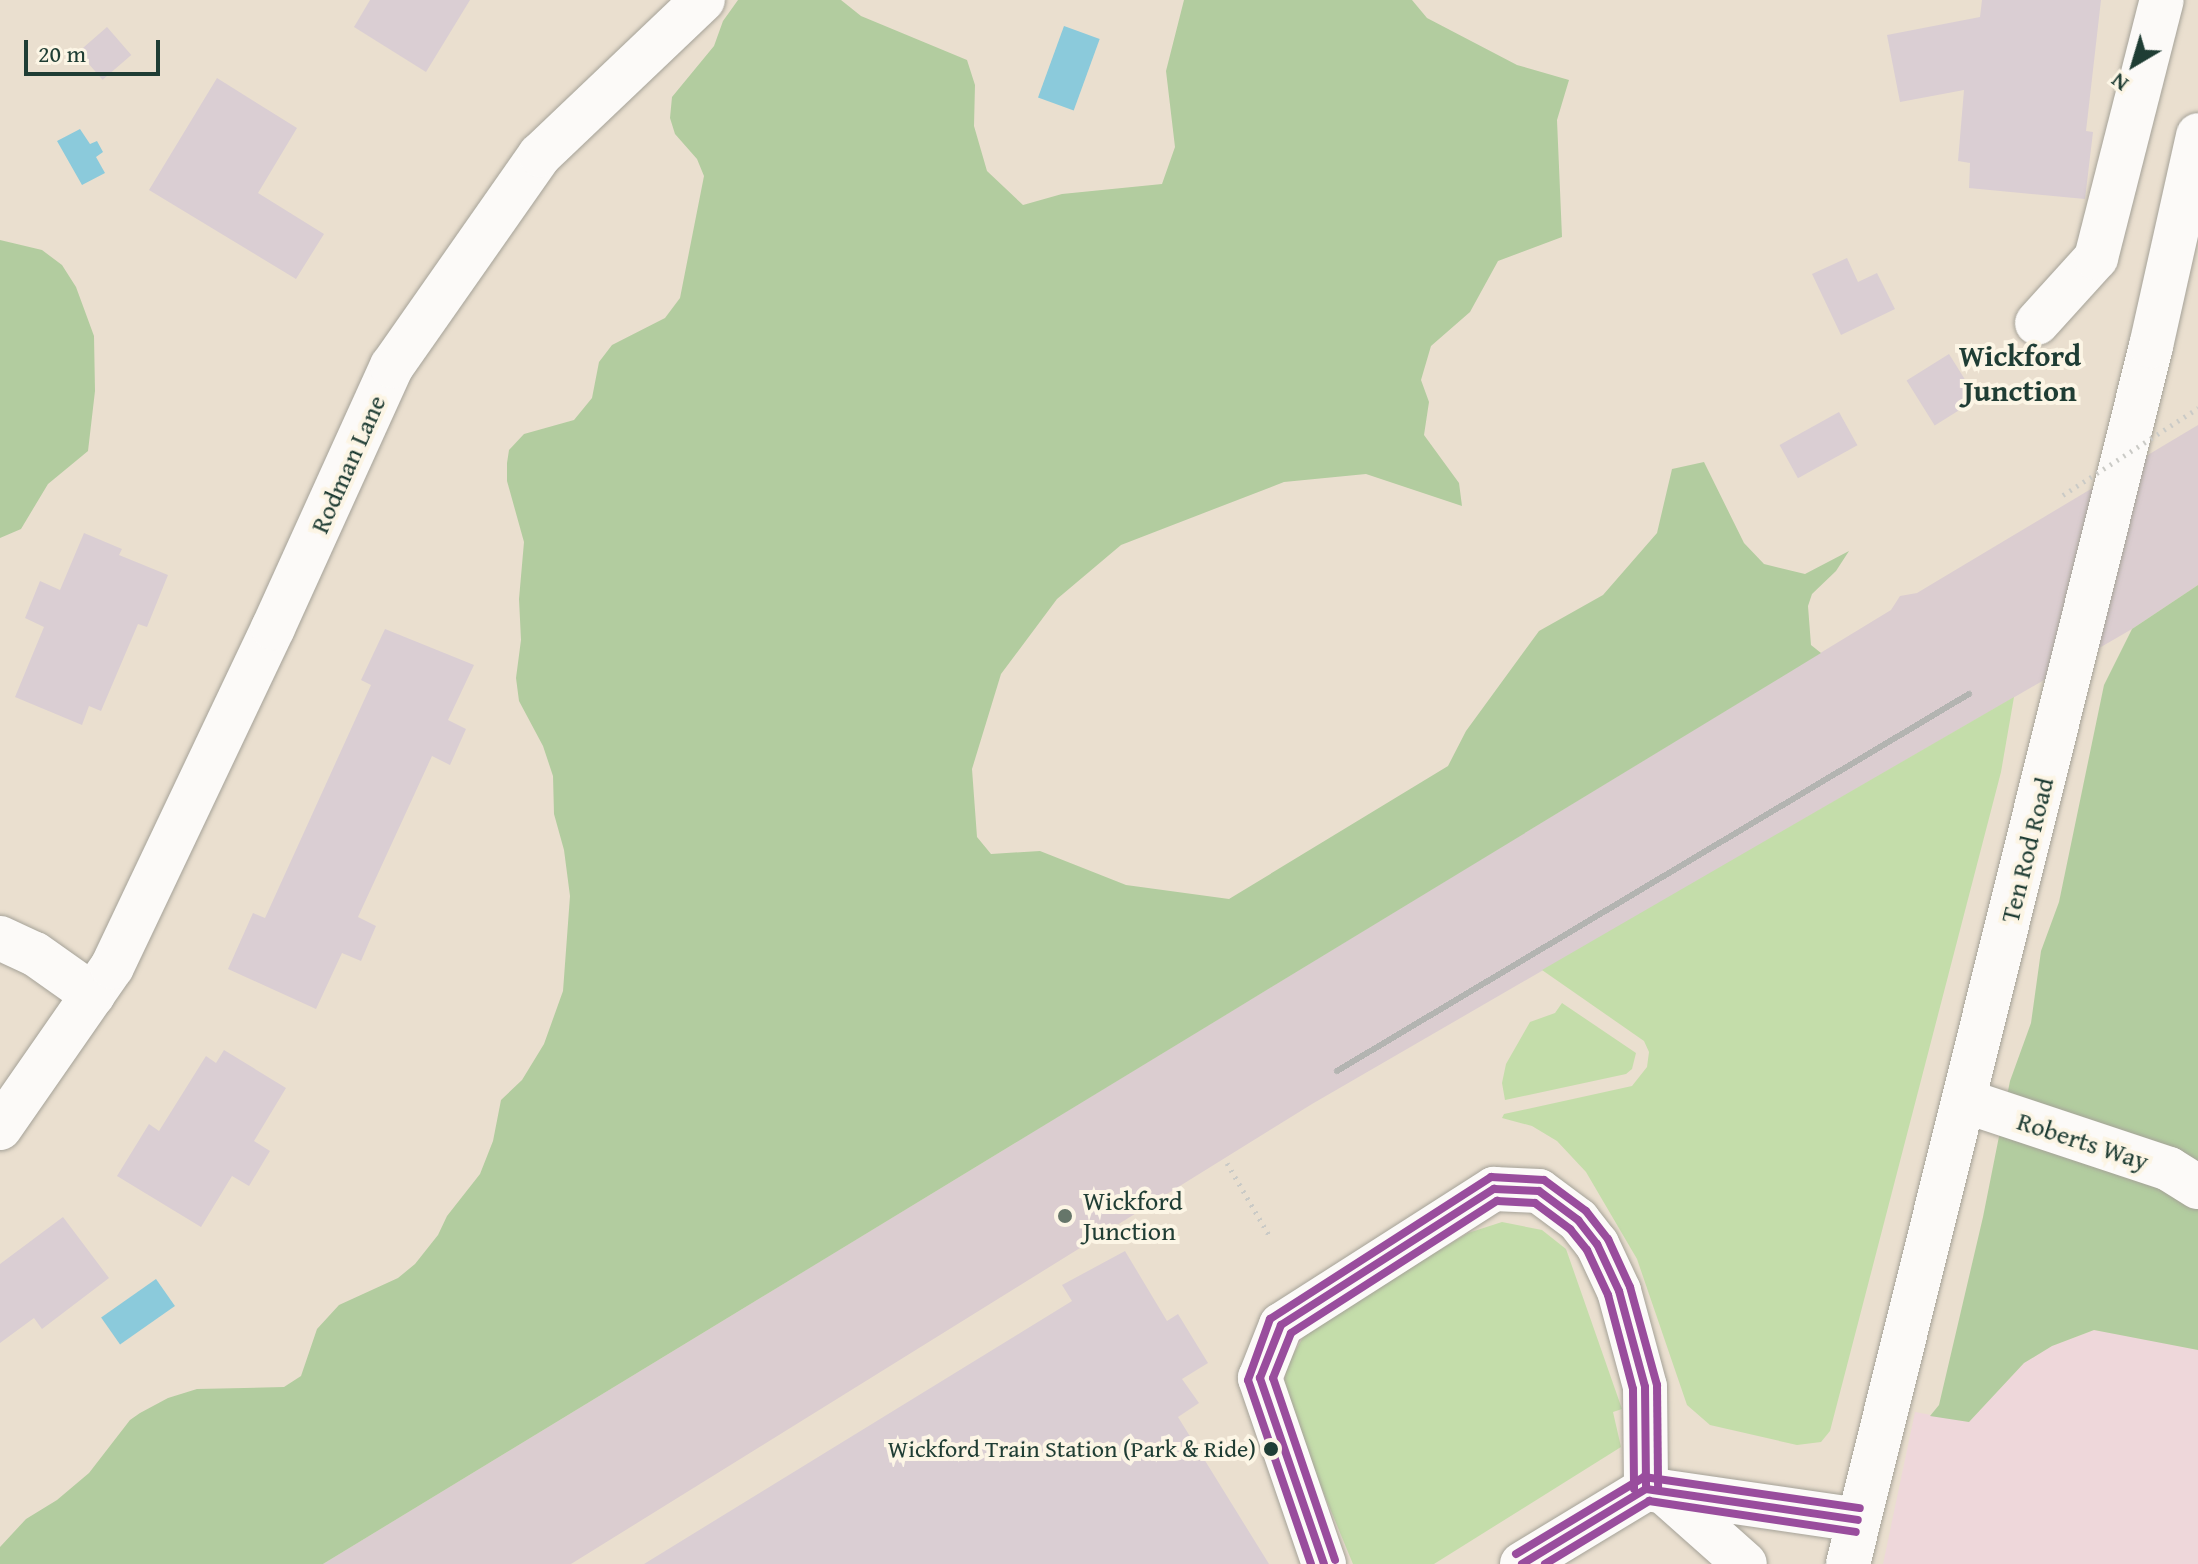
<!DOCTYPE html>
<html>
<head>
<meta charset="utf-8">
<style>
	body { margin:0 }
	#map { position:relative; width:2198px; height:1564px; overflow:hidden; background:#eadfcf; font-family:"Gentium Book Plus",serif }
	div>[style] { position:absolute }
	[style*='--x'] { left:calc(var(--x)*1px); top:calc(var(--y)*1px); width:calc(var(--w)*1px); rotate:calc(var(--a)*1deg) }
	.built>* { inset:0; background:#eed7da }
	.industrial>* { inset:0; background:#dbcdd0 }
	.green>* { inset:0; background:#c4ddaa }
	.forest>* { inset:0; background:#b2cc9f }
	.water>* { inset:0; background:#8bcadb; transform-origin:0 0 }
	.building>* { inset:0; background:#daced3; transform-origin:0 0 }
	.path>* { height:5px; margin-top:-2.5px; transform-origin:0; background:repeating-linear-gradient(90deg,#cacac6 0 2px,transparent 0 8px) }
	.roads { filter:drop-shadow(0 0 2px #a5a298) drop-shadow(0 0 2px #a5a298) }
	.minor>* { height:44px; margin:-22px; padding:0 22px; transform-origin:22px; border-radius:22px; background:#fcfaf8 }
	.major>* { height:44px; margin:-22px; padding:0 22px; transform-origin:22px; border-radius:22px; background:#fcfaf8 }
	.rail>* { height:6px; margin:-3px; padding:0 3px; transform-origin:3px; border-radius:3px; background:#b3b4b1 }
	.path-bridge>* { height:5px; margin-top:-2.5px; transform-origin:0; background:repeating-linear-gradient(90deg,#cacac6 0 2px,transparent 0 8px) }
	.bus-1>* { height:8px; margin:-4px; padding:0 4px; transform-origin:4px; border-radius:4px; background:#994d9d }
	.bus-2>* { height:8px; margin:-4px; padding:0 4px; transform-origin:4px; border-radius:4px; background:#994d9d }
	.bus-3>* { height:8px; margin:-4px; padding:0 4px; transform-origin:4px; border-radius:4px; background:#994d9d }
	.dots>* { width:22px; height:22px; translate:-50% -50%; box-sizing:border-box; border:4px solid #fcf5e5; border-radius:50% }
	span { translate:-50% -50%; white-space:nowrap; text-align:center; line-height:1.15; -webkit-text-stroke:8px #fcf5e5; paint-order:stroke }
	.bus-label { font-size:24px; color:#1f3d34 }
	.right { translate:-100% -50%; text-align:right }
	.street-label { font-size:26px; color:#1f3d34 }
	.poi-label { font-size:26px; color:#1f3d34 }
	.left { translate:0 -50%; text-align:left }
	.quarter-label { font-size:30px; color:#1f3d34; font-weight:700 }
	.north { position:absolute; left:2094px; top:24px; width:80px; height:80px; -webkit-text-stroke:6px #fcf5e5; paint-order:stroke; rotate:218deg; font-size:22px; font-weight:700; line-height:32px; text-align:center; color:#1f3d34 }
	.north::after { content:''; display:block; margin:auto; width:28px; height:36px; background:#1f3d34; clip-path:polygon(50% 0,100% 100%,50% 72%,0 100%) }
	.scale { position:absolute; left:24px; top:40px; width:136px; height:36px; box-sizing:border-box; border:4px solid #1f3d34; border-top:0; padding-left:10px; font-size:24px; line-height:28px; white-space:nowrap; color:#1f3d34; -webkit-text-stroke:6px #fcf5e5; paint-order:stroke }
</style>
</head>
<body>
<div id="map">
	<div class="built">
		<i style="clip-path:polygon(2095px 1330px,2198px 1350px,2198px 1564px,1883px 1564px,1915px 1412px,1969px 1422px,2024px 1363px,2052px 1346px)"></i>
	</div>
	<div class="industrial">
		<i style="clip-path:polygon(2198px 425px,2198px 585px,2132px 629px,1312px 1104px,571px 1564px,323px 1564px,1891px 610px,1900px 596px,1917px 593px,1932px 584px)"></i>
	</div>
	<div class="green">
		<i style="clip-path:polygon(2014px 697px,2001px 772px,1830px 1431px,1821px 1442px,1797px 1445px,1710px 1425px,1687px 1405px,1637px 1259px,1586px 1172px,1557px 1141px,1532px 1126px,1502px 1118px,1504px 1114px,1632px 1086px,1647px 1067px,1649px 1052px,1644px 1041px,1542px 970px)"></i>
		<i style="clip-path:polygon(1562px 1003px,1636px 1053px,1632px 1069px,1626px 1074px,1505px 1100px,1502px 1083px,1506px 1064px,1530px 1022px,1555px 1013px)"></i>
		<i style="clip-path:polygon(1502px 1222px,1542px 1230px,1566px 1249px,1622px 1409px,1613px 1412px,1621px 1447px,1434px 1564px,1353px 1564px,1295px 1424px,1284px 1383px,1287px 1365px,1305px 1334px,1315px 1325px,1468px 1233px)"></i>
	</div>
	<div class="forest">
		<i style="clip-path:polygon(738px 0,841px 0,861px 16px,967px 60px,975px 85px,974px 126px,987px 171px,1023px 205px,1062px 194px,1162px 184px,1175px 147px,1166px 71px,1184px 0,1412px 0,1427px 18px,1517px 65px,1569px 80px,1557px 120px,1562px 237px,1498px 261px,1470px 312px,1431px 346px,1421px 380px,1429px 402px,1424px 435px,1459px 483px,1462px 506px,1366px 474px,1284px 482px,1121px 545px,1057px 599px,1001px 674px,972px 769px,977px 837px,991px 854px,1040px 851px,1126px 885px,1229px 899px,1448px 766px,1466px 731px,1539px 631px,1603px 595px,1657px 533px,1672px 469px,1704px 462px,1744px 543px,1764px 564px,1805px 574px,1849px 551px,1836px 571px,1812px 594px,1808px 606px,1811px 645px,1821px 653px,323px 1564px,0 1564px,0 1547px,26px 1519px,57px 1500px,89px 1473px,130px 1420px,140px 1413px,168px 1398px,197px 1389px,284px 1387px,301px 1376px,317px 1329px,339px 1305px,398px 1278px,415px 1264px,438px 1235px,447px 1216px,480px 1174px,493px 1141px,501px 1100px,522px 1080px,544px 1044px,563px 991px,570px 896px,564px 850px,554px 814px,553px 776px,543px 746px,519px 701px,516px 678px,521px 640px,519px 599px,524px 542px,507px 481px,507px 463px,509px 450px,524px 434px,574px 420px,592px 398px,599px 362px,612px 345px,665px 318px,680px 298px,704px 176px,697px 159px,675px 134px,670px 118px,672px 97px,714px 46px,723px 21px)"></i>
		<i style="clip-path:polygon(0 240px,42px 250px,62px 265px,76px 287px,94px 336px,95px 391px,88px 451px,48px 484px,21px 529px,0 538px)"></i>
		<i style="clip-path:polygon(2198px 585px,2198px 1350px,2094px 1330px,2052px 1346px,2024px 1363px,1969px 1422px,1930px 1416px,1939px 1405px,1983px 1217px,2010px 1081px,2031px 1023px,2041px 951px,2059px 902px,2104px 685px,2132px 629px)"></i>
	</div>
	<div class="water">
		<i style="left:1064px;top:26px;width:38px;height:76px;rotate:20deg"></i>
		<i style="clip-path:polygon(80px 129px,90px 144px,97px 141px,103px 152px,96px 157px,105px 173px,82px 185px,57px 141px)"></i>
		<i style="left:156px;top:1279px;width:33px;height:67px;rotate:55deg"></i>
	</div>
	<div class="building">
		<i style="clip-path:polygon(370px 0,470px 0,426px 72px,354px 27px)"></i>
		<i style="clip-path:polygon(1982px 0,2101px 0,2086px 131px,2093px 132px,2085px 199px,1969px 188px,1970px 163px,1958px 161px,1964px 90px,1900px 102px,1887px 35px,1980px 17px)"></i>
		<i style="left:107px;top:27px;width:37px;height:38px;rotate:49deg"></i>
		<i style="clip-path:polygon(217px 78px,297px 128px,258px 193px,324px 234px,296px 279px,149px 190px)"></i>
		<i style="clip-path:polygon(1847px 258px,1858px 282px,1877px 273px,1895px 309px,1841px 335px,1812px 274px)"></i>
		<i style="left:1949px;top:354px;width:53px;height:50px;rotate:58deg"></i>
		<i style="left:1839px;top:412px;width:38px;height:68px;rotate:61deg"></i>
		<i style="clip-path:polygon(84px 533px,122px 549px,119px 555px,168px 575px,147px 627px,138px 624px,101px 711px,89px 706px,82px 725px,15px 697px,44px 627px,25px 618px,40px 581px,60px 590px)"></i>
		<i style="clip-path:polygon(385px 629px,474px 665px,448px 720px,466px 729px,450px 765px,432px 756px,358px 917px,376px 926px,361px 961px,342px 953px,316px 1009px,228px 969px,253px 913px,265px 918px,371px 685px,361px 680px)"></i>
		<i style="clip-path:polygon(224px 1050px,286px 1088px,254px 1141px,270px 1151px,249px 1186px,232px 1176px,201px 1227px,117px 1176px,149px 1124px,159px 1131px,206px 1056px,216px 1063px)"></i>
		<i style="clip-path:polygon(63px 1217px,109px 1278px,42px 1329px,34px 1318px,0 1343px,0 1264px)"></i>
		<i style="clip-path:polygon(1125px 1251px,1167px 1321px,1178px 1314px,1208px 1363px,1182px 1379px,1199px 1403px,1178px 1417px,1269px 1564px,644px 1564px,1072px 1301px,1062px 1285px)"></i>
	</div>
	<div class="path">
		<i style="--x:1227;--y:1163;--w:86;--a:59.8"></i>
	</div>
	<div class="roads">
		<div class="minor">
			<i style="--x:2037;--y:323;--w:88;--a:-47.8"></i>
			<i style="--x:2096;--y:258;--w:266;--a:-75.7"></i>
			<i style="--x:0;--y:938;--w:38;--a:25"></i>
			<i style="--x:35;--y:954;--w:71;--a:35.3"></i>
			<i style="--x:1965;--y:1101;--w:215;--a:18.4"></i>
			<i style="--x:2169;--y:1169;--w:34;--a:32"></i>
			<i style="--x:0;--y:1128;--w:196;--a:-55.2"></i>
			<i style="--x:112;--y:967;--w:375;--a:-64.6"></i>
			<i style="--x:273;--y:628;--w:288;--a:-65.6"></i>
			<i style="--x:392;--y:366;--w:258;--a:-55"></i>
			<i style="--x:540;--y:155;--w:225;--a:-43.6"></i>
			<i style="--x:1324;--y:1564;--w:197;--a:-109"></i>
			<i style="--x:1260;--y:1378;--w:57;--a:-68.4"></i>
			<i style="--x:1281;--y:1325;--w:253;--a:-32.6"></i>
			<i style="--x:1494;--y:1189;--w:45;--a:2.5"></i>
			<i style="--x:1539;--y:1191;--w:49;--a:36.6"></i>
			<i style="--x:1578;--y:1220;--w:31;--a:52"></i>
			<i style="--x:1597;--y:1244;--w:52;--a:64.9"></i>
			<i style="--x:1619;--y:1291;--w:99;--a:74.8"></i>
			<i style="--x:1645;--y:1387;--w:102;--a:89.4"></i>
			<i style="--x:1522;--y:1564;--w:145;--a:-31.2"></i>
			<i style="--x:1646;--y:1489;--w:214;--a:8.3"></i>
		</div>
		<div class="major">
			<i style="--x:1664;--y:1492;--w:108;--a:41.6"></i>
			<i style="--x:1848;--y:1564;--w:1255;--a:-76.03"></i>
			<i style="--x:2151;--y:346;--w:216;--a:-77.4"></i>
		</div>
	</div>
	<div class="rail">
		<i style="--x:1337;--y:1071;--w:736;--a:-30.82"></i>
	</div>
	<div class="path-bridge">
		<i style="--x:2063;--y:495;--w:161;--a:-32.8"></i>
	</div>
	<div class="bus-1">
		<i style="--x:1324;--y:1564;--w:197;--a:-109"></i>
		<i style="--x:1260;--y:1378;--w:57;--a:-68.4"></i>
		<i style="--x:1281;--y:1325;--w:253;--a:-32.6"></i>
		<i style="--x:1494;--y:1189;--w:45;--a:2.5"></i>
		<i style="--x:1539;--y:1191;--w:49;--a:36.6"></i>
		<i style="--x:1578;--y:1220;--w:31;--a:52"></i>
		<i style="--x:1597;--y:1244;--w:52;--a:64.9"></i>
		<i style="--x:1619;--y:1291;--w:99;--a:74.8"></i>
		<i style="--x:1645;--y:1387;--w:102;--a:89.4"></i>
		<i style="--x:1522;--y:1564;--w:145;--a:-31.2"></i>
		<i style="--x:1646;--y:1489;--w:214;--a:8.3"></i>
	</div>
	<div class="bus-2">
		<i style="--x:1335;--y:1560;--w:192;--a:-108.8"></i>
		<i style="--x:1273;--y:1378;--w:48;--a:-68.2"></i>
		<i style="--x:1291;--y:1333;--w:245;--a:-32.7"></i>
		<i style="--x:1497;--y:1201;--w:38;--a:3"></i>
		<i style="--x:1535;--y:1203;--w:44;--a:36.6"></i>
		<i style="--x:1570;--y:1229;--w:27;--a:51"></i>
		<i style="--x:1587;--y:1250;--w:50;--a:65"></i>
		<i style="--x:1608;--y:1295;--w:97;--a:75.1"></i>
		<i style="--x:1633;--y:1389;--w:100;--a:89.4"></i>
		<i style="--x:1545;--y:1564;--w:122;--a:-31.2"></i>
		<i style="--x:1649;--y:1501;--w:209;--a:8.5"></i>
	</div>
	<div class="bus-3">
		<i style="--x:1516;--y:1554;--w:149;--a:-31"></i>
		<i style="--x:1644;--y:1477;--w:218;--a:8.2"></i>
		<i style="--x:1311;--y:1564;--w:194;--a:-108.9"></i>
		<i style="--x:1248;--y:1380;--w:65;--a:-70.2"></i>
		<i style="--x:1270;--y:1319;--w:263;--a:-32.7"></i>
		<i style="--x:1491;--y:1177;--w:53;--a:3.2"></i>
		<i style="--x:1544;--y:1180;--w:52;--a:36.4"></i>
		<i style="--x:1586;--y:1211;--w:36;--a:52"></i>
		<i style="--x:1608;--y:1239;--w:53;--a:65.4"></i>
		<i style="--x:1630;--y:1287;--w:102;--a:74.6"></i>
		<i style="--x:1657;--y:1385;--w:104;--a:89.4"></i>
	</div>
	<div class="dots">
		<i style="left:1065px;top:1216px;background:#66766a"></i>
		<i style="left:1271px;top:1449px;background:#1f3d34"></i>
	</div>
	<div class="bus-label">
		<span class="right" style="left:1256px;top:1449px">Wickford Train Station (Park &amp; Ride)</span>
	</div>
	<div class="street-label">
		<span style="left:348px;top:464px;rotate:-66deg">Rodman Lane</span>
		<span style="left:2027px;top:850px;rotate:-76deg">Ten Rod Road</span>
		<span style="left:2083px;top:1141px;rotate:18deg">Roberts Way</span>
	</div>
	<div class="poi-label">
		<span class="left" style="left:1083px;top:1216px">Wickford<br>Junction</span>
	</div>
	<div class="quarter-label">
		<span style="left:2020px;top:372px">Wickford<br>Junction</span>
	</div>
	<div class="north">N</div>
	<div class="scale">20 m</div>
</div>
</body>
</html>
